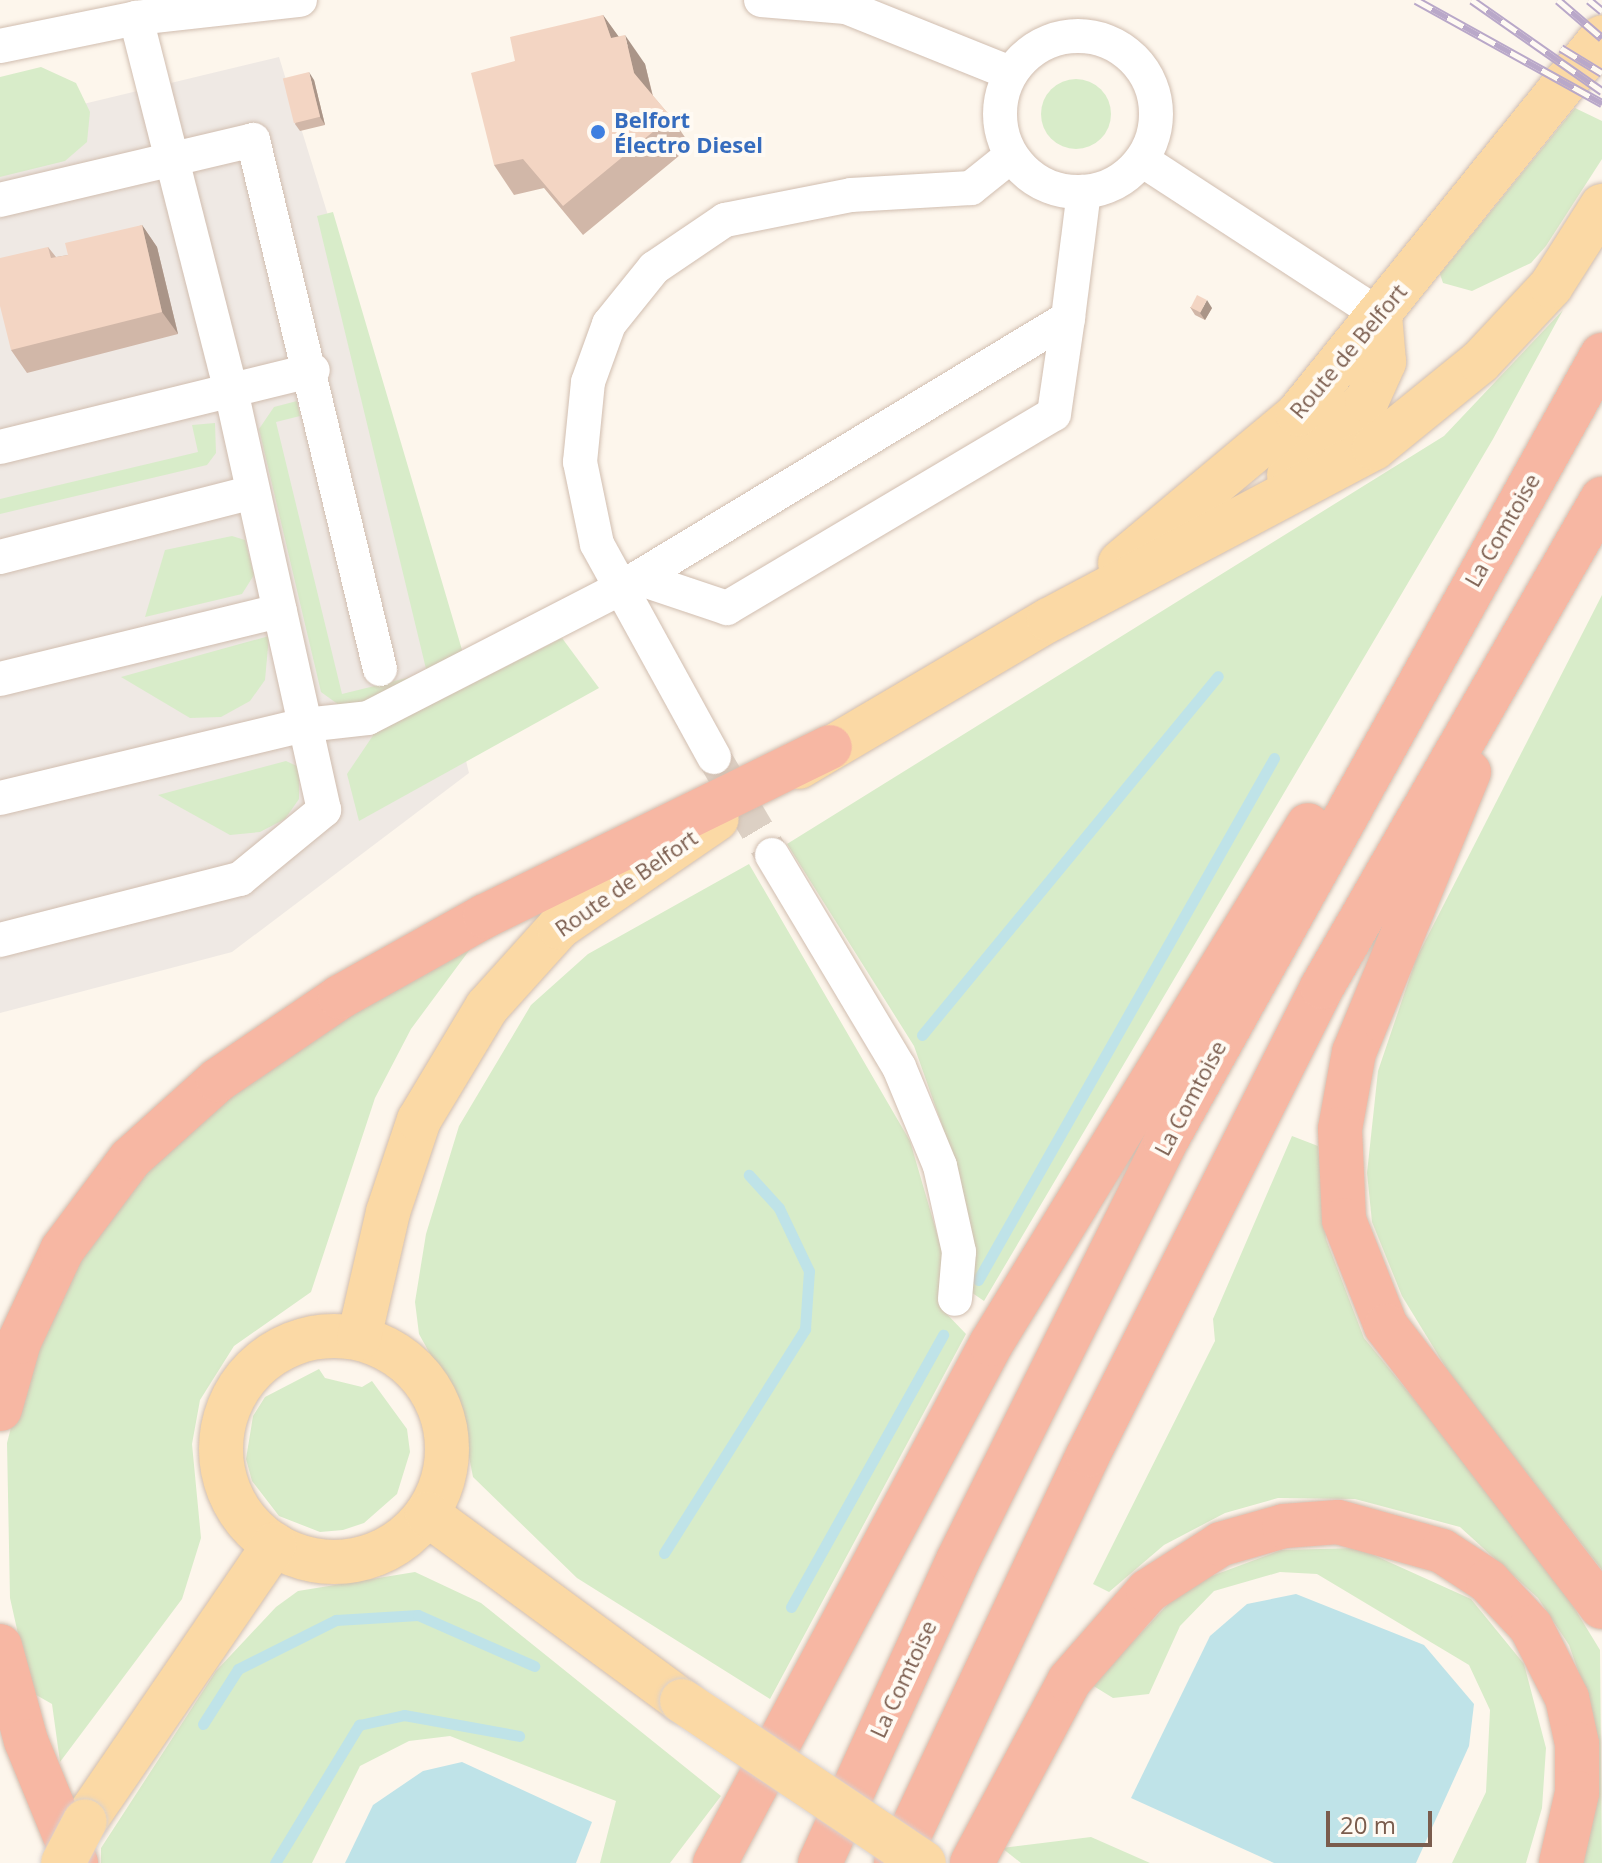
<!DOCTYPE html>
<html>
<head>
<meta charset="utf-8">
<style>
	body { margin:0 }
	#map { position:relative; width:1602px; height:1863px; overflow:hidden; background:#fdf6ec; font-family:"Open Sans",sans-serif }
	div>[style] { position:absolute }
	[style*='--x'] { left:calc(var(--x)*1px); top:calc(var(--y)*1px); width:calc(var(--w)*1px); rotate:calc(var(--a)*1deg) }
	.industrial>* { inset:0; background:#efe9e4 }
	.green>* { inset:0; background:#d8ecc9 }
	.round { border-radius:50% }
	.water>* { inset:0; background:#bfe3e8 }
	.stream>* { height:11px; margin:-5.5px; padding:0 5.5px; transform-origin:5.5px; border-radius:5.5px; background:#bfe3e8 }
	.minor-tunnel>* { height:34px; margin-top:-17px; transform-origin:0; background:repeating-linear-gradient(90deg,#dcd0c4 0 34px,transparent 0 51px) }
	.roads { filter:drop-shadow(0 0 2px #d1beb0) drop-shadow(0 0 2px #d1beb0) }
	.minor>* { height:34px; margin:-17px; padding:0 17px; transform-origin:17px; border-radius:17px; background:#fff }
	.minor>.ring { margin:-17px; padding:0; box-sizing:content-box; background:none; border:34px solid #fff; border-radius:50% }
	.major>* { height:44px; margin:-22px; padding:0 22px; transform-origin:22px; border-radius:22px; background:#fbd9a5 }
	.major>.ring { margin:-22px; padding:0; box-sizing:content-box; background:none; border:44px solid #fbd9a5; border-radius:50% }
	.highway>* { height:44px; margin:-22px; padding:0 22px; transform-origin:22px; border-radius:22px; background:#f7b7a3 }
	.rail>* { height:9px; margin-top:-4.5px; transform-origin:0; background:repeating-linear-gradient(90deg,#fffaf3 0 18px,#b9a8c9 0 36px); box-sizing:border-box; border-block:2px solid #b9a8c9 }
	.bridges { filter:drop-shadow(0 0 2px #dad1cd) drop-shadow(0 0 2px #dad1cd) }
	.major-bridge>* { height:44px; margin:-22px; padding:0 22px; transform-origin:22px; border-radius:22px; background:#fbd9a5 }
	.wall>* { inset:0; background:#d1b7a8 }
	.shaded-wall>* { inset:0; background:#aa9588 }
	.building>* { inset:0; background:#f3d5c3; transform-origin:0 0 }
	.dots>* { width:22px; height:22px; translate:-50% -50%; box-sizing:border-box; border:4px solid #fffaf3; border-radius:50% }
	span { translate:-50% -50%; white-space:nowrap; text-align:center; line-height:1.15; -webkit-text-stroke:8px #fffaf3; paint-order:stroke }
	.shop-label { font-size:22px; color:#366cbe; font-weight:700 }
	.left { translate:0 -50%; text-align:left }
	.street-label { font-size:22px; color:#7a5c4d }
	.scale { position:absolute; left:1326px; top:1811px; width:106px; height:36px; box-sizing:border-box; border:4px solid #7a5c4d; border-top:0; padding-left:10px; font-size:24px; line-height:28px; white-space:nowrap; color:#7a5c4d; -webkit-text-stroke:6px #fffaf3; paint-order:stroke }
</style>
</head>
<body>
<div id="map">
	<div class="industrial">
		<i style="clip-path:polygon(279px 57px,348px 280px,469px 773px,232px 952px,0 1013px,0 124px)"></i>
	</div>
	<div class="green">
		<i style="clip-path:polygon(41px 67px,76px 83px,90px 112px,87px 142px,65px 161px,0 177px,0 77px)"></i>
		<i class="round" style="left:1041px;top:79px;width:70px;height:70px"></i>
		<i style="clip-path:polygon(1575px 108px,1602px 121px,1602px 159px,1546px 246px,1531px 263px,1472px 291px,1443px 283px,1440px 274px)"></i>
		<i style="clip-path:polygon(333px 212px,465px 660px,369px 708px,339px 705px,321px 692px,259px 429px,274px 407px,297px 401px,300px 416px,276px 422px,342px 694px,427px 673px,317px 216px)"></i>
		<i style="clip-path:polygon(1563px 310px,1493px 439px,984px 1301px,965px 1288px,973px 1250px,960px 1176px,914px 1046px,787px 844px,1444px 436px)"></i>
		<i style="clip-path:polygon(215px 423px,216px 453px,207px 465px,0 514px,0 499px,198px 452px,192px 425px)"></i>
		<i style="clip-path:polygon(232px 536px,245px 540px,254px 575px,242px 594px,145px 617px,165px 550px)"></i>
		<i style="clip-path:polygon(1602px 595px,1602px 1570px,1451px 1376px,1402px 1296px,1372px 1222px,1367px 1173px,1378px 1071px,1416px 959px)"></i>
		<i style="clip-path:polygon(269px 636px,265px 680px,250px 701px,221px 717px,190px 718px,121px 677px)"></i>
		<i style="clip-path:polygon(562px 638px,599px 688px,359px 821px,347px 774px,374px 734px)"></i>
		<i style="clip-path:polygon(286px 761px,299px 767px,299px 799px,285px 819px,260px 832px,230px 835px,158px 795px)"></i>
		<i style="clip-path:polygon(749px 864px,910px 1141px,945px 1261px,942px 1309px,966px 1334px,770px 1699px,577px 1578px,473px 1477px,459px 1406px,419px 1334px,415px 1302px,426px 1234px,459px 1126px,531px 1005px,588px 954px)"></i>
		<i style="clip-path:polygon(485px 929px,411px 1029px,375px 1098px,311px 1292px,234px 1346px,200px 1400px,192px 1444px,201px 1538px,182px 1599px,60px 1762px,52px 1704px,31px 1692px,10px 1598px,7px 1443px,27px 1365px,99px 1224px,150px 1162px,239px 1079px)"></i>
		<i style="clip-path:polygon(1292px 1136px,1318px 1146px,1326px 1239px,1364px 1338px,1542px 1555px,1600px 1650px,1602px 1863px,1577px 1863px,1587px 1696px,1569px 1645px,1538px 1598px,1460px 1527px,1355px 1499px,1278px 1498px,1225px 1513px,1164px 1545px,1109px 1592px,1093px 1584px,1215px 1341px,1213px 1319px)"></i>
		<i style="clip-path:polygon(319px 1369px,325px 1378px,362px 1387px,372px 1381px,407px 1429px,410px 1452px,397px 1494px,364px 1523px,343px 1530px,320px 1532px,279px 1516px,252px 1481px,246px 1459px,253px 1416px,265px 1397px)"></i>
		<i style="clip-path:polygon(1358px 1548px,1471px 1599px,1524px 1664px,1546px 1748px,1542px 1808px,1526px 1863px,1452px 1863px,1486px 1792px,1490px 1710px,1469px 1665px,1317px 1574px,1280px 1572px,1214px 1591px,1180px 1626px,1149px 1694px,1113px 1698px,1092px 1685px,1185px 1586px,1281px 1550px)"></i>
		<i style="clip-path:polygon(415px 1572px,481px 1603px,721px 1796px,670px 1863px,600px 1863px,616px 1801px,450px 1736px,409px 1741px,360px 1766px,312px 1863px,101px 1863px,101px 1848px,216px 1671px,276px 1607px,298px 1591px)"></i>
		<i style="clip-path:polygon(1091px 1837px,1150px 1863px,1021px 1863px,1002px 1848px)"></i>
	</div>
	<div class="water">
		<i style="clip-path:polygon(1296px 1594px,1424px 1645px,1474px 1704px,1469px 1746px,1416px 1863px,1274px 1863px,1131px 1798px,1210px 1636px,1247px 1604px)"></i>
		<i style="clip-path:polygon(462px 1762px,592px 1822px,576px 1863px,345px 1863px,373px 1805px,423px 1771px)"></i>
	</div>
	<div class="stream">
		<i style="--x:922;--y:1035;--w:465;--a:-50.5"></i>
		<i style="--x:978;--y:1280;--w:600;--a:-60.44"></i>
		<i style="--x:664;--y:1553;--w:265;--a:-57.8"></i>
		<i style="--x:805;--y:1329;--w:58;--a:-86.1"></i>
		<i style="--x:809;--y:1271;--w:70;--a:-115.5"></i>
		<i style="--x:779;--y:1208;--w:45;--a:-132.3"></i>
		<i style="--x:791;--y:1607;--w:312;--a:-60.8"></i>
		<i style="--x:203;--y:1724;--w:65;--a:-57.5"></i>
		<i style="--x:238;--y:1669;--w:110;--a:-26.6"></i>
		<i style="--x:336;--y:1620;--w:82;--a:-3.5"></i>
		<i style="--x:418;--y:1615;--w:127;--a:23.7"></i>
		<i style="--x:275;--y:1863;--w:162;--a:-58.7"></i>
		<i style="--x:359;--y:1725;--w:46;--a:-12.5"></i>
		<i style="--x:404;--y:1715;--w:117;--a:10.3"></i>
	</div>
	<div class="minor-tunnel">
		<i style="--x:714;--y:757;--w:114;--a:59.4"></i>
	</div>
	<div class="roads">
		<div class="minor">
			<i style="--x:761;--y:0;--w:85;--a:4.7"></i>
			<i style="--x:846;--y:7;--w:177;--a:21.9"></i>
			<i class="ring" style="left:1000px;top:36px;width:122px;height:122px"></i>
			<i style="--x:0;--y:46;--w:139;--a:-11.6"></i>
			<i style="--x:136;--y:18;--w:165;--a:-6.3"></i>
			<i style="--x:1142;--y:160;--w:284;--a:33.1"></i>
			<i style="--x:0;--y:200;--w:260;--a:-13.3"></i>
			<i style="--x:253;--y:140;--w:544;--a:76.5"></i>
			<i style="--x:0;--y:447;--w:322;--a:-13.8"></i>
			<i style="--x:0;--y:557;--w:261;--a:-14.4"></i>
			<i style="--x:638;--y:578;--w:94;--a:18.6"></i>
			<i style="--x:727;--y:608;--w:380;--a:-30.7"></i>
			<i style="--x:1054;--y:414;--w:97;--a:-81.7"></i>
			<i style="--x:0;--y:679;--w:288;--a:-13.7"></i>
			<i style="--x:714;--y:757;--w:243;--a:-118.8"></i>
			<i style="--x:597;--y:544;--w:84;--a:-101.7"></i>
			<i style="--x:580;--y:462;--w:80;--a:-84.3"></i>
			<i style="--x:588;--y:382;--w:62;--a:-70.1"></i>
			<i style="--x:609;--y:324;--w:72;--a:-51.2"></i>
			<i style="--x:654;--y:268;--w:86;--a:-34.1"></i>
			<i style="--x:725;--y:220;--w:128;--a:-11.2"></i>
			<i style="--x:851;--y:195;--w:120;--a:-3.3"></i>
			<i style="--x:971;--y:188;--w:51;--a:-38.7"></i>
			<i style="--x:0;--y:798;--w:314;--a:-13.5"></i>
			<i style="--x:305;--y:725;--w:63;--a:-6.3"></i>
			<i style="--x:368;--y:718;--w:284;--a:-27.2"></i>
			<i style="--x:621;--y:588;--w:522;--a:-31.13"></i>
			<i style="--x:1068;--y:318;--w:127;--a:-82.8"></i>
			<i style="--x:772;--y:855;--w:247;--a:59.1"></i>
			<i style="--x:899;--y:1067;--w:107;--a:67.5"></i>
			<i style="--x:940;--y:1166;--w:88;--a:77.5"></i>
			<i style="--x:959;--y:1252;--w:47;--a:94.9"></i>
			<i style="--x:0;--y:940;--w:248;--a:-14.3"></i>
			<i style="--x:240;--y:879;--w:109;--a:-39.4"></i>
			<i style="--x:324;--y:810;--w:429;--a:-102.5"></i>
			<i style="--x:231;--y:391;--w:385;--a:-104.3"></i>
		</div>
		<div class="major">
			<i style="--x:1289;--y:475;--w:108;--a:-43.9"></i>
			<i style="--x:1367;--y:400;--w:42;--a:-65.9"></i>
			<i style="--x:1384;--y:362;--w:47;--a:-94.9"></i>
			<i style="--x:1120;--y:563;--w:232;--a:-39.9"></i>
			<i style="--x:1298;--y:414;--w:484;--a:-51.1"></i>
			<i style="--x:799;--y:767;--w:290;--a:-30.5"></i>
			<i style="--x:1049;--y:620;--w:368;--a:-27.9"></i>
			<i style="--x:1374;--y:448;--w:136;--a:-39.1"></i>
			<i style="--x:1480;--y:362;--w:104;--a:-46.9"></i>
			<i style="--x:1551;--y:286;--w:95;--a:-57.5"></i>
			<i class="ring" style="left:221px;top:1336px;width:182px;height:182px"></i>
			<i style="--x:359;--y:1338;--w:129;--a:-77"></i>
			<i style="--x:388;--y:1212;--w:97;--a:-71.4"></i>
			<i style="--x:419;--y:1120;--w:132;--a:-59"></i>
			<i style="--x:487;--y:1007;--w:108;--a:-48"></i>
			<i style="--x:559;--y:927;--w:191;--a:-34.4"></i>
			<i style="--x:427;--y:1514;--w:316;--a:36.3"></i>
			<i style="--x:85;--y:1821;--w:335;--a:-55.6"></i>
		</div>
		<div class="highway">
			<i style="--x:1469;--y:772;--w:303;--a:112.3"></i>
			<i style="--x:1354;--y:1052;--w:78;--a:100.3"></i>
			<i style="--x:1340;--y:1129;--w:91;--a:87.5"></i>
			<i style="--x:1344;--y:1220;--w:114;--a:68.4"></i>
			<i style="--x:1386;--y:1326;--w:354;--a:52.5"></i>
			<i style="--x:0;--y:1409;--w:70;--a:-74.2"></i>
			<i style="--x:19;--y:1342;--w:102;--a:-64.9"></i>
			<i style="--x:62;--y:1250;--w:114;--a:-53.2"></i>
			<i style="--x:130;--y:1159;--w:118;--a:-41.9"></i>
			<i style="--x:218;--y:1080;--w:148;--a:-34.2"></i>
			<i style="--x:340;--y:997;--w:166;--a:-29.2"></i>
			<i style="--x:485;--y:916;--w:384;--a:-26.1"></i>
			<i style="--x:0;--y:1646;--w:98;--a:74.7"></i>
			<i style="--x:26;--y:1741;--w:132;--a:67.7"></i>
			<i style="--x:715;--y:1863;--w:588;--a:-62"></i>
			<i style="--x:991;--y:1344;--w:608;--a:-58.58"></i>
			<i style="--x:820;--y:1863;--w:333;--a:-65.5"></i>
			<i style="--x:958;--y:1560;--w:468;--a:-63.6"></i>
			<i style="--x:1166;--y:1141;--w:899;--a:-60.98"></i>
			<i style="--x:896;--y:1863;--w:451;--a:-64.8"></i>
			<i style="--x:1088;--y:1455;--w:523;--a:-63.43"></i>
			<i style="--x:1322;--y:987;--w:563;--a:-60.15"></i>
			<i style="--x:972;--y:1863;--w:206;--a:-61.9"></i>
			<i style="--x:1069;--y:1681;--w:120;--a:-48.7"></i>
			<i style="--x:1148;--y:1591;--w:87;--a:-32.8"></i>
			<i style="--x:1221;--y:1544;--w:66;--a:-15.9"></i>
			<i style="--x:1284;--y:1526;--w:54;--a:-4.2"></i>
			<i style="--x:1338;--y:1522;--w:108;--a:15.6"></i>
			<i style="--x:1442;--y:1551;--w:55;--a:33.1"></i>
			<i style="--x:1488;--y:1581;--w:63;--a:46.9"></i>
			<i style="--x:1531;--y:1627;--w:80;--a:63.1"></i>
			<i style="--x:1567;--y:1698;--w:47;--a:77.7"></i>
			<i style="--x:1577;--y:1744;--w:49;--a:90"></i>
			<i style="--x:1577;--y:1793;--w:72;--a:102.9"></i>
		</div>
	</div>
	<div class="rail">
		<i style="--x:1416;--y:0;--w:213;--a:29"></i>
		<i style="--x:1472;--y:0;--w:159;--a:35"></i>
		<i style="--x:1558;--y:0;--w:58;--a:40.8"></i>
		<i style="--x:1589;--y:0;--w:17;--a:40"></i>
		<i style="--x:1561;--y:48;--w:48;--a:31.4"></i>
	</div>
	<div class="bridges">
		<div class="major-bridge">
			<i style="--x:682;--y:1701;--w:291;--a:33.8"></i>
			<i style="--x:63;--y:1863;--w:47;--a:-62.4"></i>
		</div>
	</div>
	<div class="wall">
		<i style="clip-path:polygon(603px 15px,618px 36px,645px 64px,653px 96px,671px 117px,691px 146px,583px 235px,544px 188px,514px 195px,494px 165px,515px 61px)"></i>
		<i style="clip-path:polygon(314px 80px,325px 125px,300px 131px,295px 124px)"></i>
		<i style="clip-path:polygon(142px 225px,157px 247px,178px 334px,27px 373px,11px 350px,48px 247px,56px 257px,68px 255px)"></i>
		<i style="clip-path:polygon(1190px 307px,1212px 308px,1205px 320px,1195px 315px)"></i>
	</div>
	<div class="shaded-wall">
		<i style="clip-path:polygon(603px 15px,624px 44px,611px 38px)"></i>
		<i style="clip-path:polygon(625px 35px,645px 64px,654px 102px,634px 73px)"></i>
		<i style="clip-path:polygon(309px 72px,314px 80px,325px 125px,320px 117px)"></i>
		<i style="clip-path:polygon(142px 225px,157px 247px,178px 334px,162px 312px)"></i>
		<i style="clip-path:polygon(1207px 300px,1212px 308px,1205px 320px,1200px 313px)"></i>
	</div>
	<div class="building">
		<i style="clip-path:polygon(603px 15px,611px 38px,625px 35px,634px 73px,671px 117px,563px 206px,523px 159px,494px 165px,471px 73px,515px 61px,510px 37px)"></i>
		<i style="left:309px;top:72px;width:46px;height:27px;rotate:76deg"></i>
		<i style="clip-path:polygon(142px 225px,162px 312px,11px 350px,0 306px,0 258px,48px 247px,51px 258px,68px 255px,65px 243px)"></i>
		<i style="left:1197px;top:295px;width:11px;height:14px;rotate:27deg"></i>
	</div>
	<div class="dots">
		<i style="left:598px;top:132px;background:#3f7fe0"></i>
	</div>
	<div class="shop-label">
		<span class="left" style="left:614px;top:132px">Belfort<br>Électro Diesel</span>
	</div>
	<div class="street-label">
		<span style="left:1348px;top:351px;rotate:-50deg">Route de Belfort</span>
		<span style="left:1502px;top:530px;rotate:-60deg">La Comtoise</span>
		<span style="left:626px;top:883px;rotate:-35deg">Route de Belfort</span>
		<span style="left:1190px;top:1098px;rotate:-62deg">La Comtoise</span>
		<span style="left:903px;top:1679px;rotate:-65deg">La Comtoise</span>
	</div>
	<div class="scale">20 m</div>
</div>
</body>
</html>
